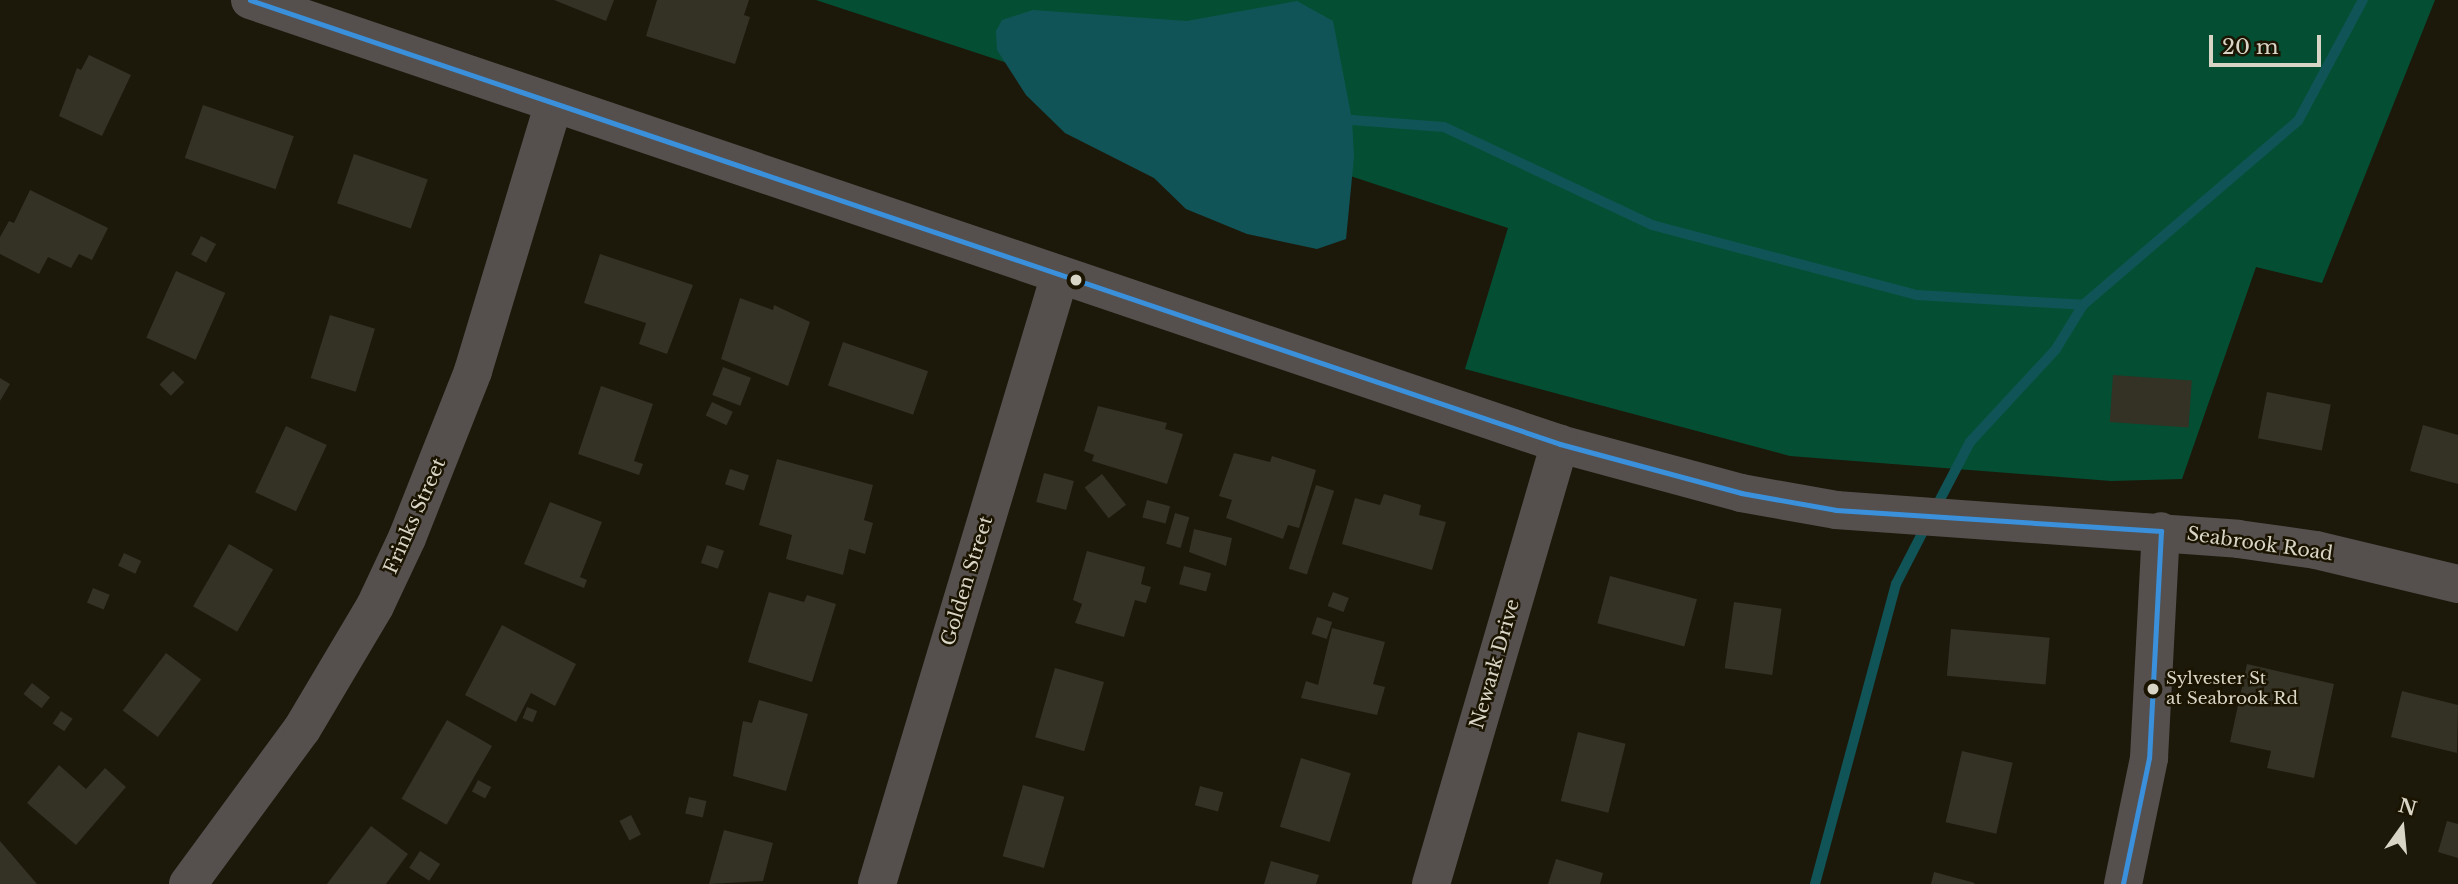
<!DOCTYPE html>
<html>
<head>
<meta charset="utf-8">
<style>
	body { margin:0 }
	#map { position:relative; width:2458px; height:884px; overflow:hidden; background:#1c190b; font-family:"Libre Baskerville",serif }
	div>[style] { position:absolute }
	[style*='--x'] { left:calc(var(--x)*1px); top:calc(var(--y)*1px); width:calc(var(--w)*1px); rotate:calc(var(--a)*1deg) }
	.forest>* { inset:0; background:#044f33 }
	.water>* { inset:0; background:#115457 }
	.stream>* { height:10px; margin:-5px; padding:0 5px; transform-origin:5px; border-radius:5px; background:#115457 }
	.building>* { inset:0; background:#343125; transform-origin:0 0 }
	.minor>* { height:38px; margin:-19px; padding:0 19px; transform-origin:19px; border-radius:19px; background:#55504e }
	.bus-1>* { height:5px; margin:-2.5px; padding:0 2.5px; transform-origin:2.5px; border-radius:2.5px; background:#3a90db }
	.dots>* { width:19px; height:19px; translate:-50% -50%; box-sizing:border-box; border:4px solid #1a1400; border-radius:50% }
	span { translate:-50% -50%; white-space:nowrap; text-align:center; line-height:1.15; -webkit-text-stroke:5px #1a1400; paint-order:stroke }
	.bus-label { font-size:17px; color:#d9d5c6 }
	.left { translate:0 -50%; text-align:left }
	.street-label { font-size:19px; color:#d9d5c6 }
	.north { position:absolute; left:2367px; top:793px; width:70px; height:70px; -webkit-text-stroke:5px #1a1400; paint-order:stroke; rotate:15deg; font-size:19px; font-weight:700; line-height:28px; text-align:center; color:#d9d5c6 }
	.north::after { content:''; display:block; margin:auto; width:24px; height:32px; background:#d9d5c6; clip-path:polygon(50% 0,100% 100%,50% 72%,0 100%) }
	.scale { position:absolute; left:2209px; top:35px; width:112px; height:32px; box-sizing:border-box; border:4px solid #d9d5c6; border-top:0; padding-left:9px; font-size:21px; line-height:24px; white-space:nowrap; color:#d9d5c6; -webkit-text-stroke:5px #1a1400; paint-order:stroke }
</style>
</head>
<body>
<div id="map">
	<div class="forest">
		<i style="clip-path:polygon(816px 0,2435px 0,2322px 283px,2256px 267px,2182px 479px,2111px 481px,1790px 456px,1465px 369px,1508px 228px)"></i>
	</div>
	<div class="water">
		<i style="clip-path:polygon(1297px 1px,1333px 21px,1352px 120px,1354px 157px,1346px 239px,1317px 249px,1247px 234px,1186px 209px,1154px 178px,1065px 133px,1026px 95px,997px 50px,996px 31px,1002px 20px,1033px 10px,1187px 21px)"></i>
	</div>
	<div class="stream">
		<i style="--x:1352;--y:120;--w:92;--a:4.4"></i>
		<i style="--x:1444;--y:127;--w:230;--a:25.2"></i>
		<i style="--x:1652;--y:225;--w:274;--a:14.8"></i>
		<i style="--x:1917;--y:295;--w:166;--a:3.4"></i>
		<i style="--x:1935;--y:509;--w:76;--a:-62.4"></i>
		<i style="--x:1970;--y:442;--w:127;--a:-47.2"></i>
		<i style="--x:2056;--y:349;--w:52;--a:-58.5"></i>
		<i style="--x:2083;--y:305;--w:283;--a:-40.6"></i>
		<i style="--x:2298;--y:121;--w:137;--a:-61.8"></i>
		<i style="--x:1815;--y:884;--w:311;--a:-74.9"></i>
		<i style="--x:1896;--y:584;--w:68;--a:-62.7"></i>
	</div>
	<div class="building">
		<i style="clip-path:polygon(554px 0,614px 0,606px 21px)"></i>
		<i style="clip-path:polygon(657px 0,749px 0,744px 15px,750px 17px,735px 64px,646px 36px)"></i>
		<i style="clip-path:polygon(89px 55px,131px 75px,102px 136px,59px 116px,77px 68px,81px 70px)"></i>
		<i style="left:203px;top:105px;width:96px;height:56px;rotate:19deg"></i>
		<i style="left:354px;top:154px;width:78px;height:52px;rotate:19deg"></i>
		<i style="clip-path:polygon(30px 190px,108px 228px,92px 260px,79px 254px,71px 268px,48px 257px,39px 274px,0 254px,0 237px,9px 221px,14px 223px)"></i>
		<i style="left:201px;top:236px;width:17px;height:21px;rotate:28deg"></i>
		<i style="clip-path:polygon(600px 254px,693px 285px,667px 354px,639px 344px,646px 323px,584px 303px)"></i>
		<i style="left:176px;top:271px;width:54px;height:73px;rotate:24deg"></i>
		<i style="clip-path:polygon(740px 298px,773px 310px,774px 305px,810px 322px,788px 386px,721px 359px)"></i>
		<i style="left:330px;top:315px;width:47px;height:66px;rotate:17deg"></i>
		<i style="left:843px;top:342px;width:90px;height:46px;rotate:19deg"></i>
		<i style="left:723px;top:367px;width:30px;height:30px;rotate:21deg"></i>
		<i style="left:173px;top:371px;width:16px;height:19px;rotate:45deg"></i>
		<i style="left:2113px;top:375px;width:79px;height:47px;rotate:4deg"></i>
		<i style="clip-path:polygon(0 378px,10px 384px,0 401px)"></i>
		<i style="clip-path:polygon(601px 386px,653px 404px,634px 461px,643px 464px,639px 475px,578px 454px)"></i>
		<i style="left:2267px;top:392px;width:65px;height:47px;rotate:11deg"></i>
		<i style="left:712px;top:402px;width:23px;height:15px;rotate:25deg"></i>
		<i style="clip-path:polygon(1098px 406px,1167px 423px,1165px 429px,1183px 434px,1167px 484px,1092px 461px,1094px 455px,1084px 451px)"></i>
		<i style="clip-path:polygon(2423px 425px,2458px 435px,2458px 484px,2410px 471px)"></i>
		<i style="left:286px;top:426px;width:45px;height:73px;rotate:25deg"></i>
		<i style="clip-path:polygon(1234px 453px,1270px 462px,1272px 456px,1316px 470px,1299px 528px,1288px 525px,1283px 539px,1226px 518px,1232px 500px,1219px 496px)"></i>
		<i style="clip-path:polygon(777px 459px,873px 485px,864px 520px,873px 523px,865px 554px,849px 549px,843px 575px,786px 559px,792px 535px,759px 525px)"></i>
		<i style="left:730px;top:469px;width:20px;height:16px;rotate:18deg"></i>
		<i style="left:1044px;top:473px;width:31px;height:30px;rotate:15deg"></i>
		<i style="left:1102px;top:474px;width:39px;height:22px;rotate:52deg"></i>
		<i style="left:1316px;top:485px;width:19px;height:88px;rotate:18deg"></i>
		<i style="clip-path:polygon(1384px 494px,1421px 505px,1419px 515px,1446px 522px,1432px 570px,1342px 544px,1355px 498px,1380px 505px)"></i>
		<i style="left:1147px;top:500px;width:24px;height:18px;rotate:15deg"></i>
		<i style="clip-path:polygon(550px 502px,602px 522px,580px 577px,587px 580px,584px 588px,524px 564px)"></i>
		<i style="left:1175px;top:513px;width:15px;height:32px;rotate:16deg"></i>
		<i style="clip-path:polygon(1194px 529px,1232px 538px,1226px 566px,1189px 552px)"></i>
		<i style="left:229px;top:544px;width:51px;height:72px;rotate:30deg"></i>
		<i style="left:707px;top:545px;width:18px;height:19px;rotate:19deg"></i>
		<i style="clip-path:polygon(1087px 551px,1145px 567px,1141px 584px,1151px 587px,1146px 603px,1135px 600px,1124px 637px,1075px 623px,1082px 604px,1073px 600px)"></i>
		<i style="left:124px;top:553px;width:19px;height:14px;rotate:25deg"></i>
		<i style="left:1184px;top:566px;width:28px;height:19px;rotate:15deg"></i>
		<i style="left:1610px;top:576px;width:90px;height:49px;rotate:15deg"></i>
		<i style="left:93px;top:588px;width:18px;height:16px;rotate:22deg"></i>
		<i style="clip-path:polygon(769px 592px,804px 602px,807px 595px,836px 604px,812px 682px,748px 662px)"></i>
		<i style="left:1333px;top:592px;width:17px;height:15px;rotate:21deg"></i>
		<i style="left:1734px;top:602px;width:48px;height:67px;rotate:8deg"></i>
		<i style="left:1317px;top:617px;width:16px;height:18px;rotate:18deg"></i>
		<i style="clip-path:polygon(502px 625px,576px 664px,555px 706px,531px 693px,516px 722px,465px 695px)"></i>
		<i style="clip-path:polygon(1332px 628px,1385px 642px,1373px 684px,1385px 687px,1377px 715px,1301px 698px,1306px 681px,1318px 685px)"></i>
		<i style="left:1951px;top:629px;width:99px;height:47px;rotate:5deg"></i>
		<i style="left:166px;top:653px;width:44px;height:72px;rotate:37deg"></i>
		<i style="clip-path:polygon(2247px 664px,2334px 684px,2314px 778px,2267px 768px,2271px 751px,2230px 742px)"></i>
		<i style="left:1055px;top:668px;width:51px;height:72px;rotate:16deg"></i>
		<i style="left:32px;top:683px;width:23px;height:14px;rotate:38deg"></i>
		<i style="clip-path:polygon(2402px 691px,2458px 705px,2457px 753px,2391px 737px)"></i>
		<i style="clip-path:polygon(759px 700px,808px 714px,786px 791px,733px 776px,743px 721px,752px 723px)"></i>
		<i style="left:527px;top:707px;width:11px;height:12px;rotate:22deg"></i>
		<i style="left:61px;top:711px;width:14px;height:15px;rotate:34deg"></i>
		<i style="left:447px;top:720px;width:52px;height:91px;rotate:30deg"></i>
		<i style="left:1578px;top:732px;width:49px;height:71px;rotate:14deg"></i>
		<i style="left:1962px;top:751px;width:52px;height:73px;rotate:13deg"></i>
		<i style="left:1301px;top:758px;width:52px;height:72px;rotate:17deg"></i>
		<i style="clip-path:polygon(59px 765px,86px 789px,105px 768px,126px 787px,76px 845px,27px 803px)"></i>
		<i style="left:478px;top:780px;width:15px;height:13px;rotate:28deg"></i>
		<i style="left:1023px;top:785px;width:43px;height:74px;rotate:16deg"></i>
		<i style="left:1200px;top:786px;width:24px;height:20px;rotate:15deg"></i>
		<i style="left:689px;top:797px;width:18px;height:17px;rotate:13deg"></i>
		<i style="left:631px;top:815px;width:22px;height:13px;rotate:63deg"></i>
		<i style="clip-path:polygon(2447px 821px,2458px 824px,2458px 858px,2438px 852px)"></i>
		<i style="clip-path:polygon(371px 826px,408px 854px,386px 884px,327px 884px)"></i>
		<i style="clip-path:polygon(724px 830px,773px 843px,763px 881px,709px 884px)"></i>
		<i style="clip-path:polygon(0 841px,37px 884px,0 884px)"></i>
		<i style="left:420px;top:851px;width:24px;height:20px;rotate:33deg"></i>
		<i style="clip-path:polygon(1556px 859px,1603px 873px,1600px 884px,1548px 884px)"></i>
		<i style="clip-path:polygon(1271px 861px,1319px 875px,1316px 884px,1264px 884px)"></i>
		<i style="clip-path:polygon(1934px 872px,1975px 883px,1974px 884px,1931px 884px)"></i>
	</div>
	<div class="minor">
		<i style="--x:250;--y:0;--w:1383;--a:18.72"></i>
		<i style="--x:1560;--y:444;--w:188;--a:15.1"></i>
		<i style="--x:1741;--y:493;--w:97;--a:10.1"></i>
		<i style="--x:1836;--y:510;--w:403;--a:4.1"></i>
		<i style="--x:2238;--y:539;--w:79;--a:8"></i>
		<i style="--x:2316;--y:550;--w:146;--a:13.5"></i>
		<i style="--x:188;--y:884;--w:192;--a:-53.7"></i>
		<i style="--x:302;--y:729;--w:143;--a:-59.3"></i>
		<i style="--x:375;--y:606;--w:75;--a:-64.8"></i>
		<i style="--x:407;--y:538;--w:180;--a:-68.4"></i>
		<i style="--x:473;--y:371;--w:277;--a:-73.2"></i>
		<i style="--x:877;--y:884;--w:633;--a:-73.28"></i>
		<i style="--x:1431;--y:884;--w:459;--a:-73.7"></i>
		<i style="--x:2123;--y:884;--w:129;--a:-78.3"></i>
		<i style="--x:2149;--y:758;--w:227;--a:-87"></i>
	</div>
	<div class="bus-1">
		<i style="--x:250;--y:0;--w:1383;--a:18.72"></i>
		<i style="--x:1560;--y:444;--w:188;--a:15.1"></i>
		<i style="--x:1741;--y:493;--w:97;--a:10.1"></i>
		<i style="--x:1836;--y:510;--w:326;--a:3.7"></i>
		<i style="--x:2161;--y:531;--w:227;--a:93"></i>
		<i style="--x:2149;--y:758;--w:129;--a:101.7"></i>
	</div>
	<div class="dots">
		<i style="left:1076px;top:280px;background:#d9d5c6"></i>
		<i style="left:2153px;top:689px;background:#d9d5c6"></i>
	</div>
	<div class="bus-label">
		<span class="left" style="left:2166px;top:689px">Sylvester St<br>at Seabrook Rd</span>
	</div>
	<div class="street-label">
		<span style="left:415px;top:516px;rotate:-66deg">Frinks Street</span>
		<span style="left:2260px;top:544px;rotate:8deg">Seabrook Road</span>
		<span style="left:967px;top:581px;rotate:-73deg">Golden Street</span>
		<span style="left:1495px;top:664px;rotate:-74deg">Newark Drive</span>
	</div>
	<div class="north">N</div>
	<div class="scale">20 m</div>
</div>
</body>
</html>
